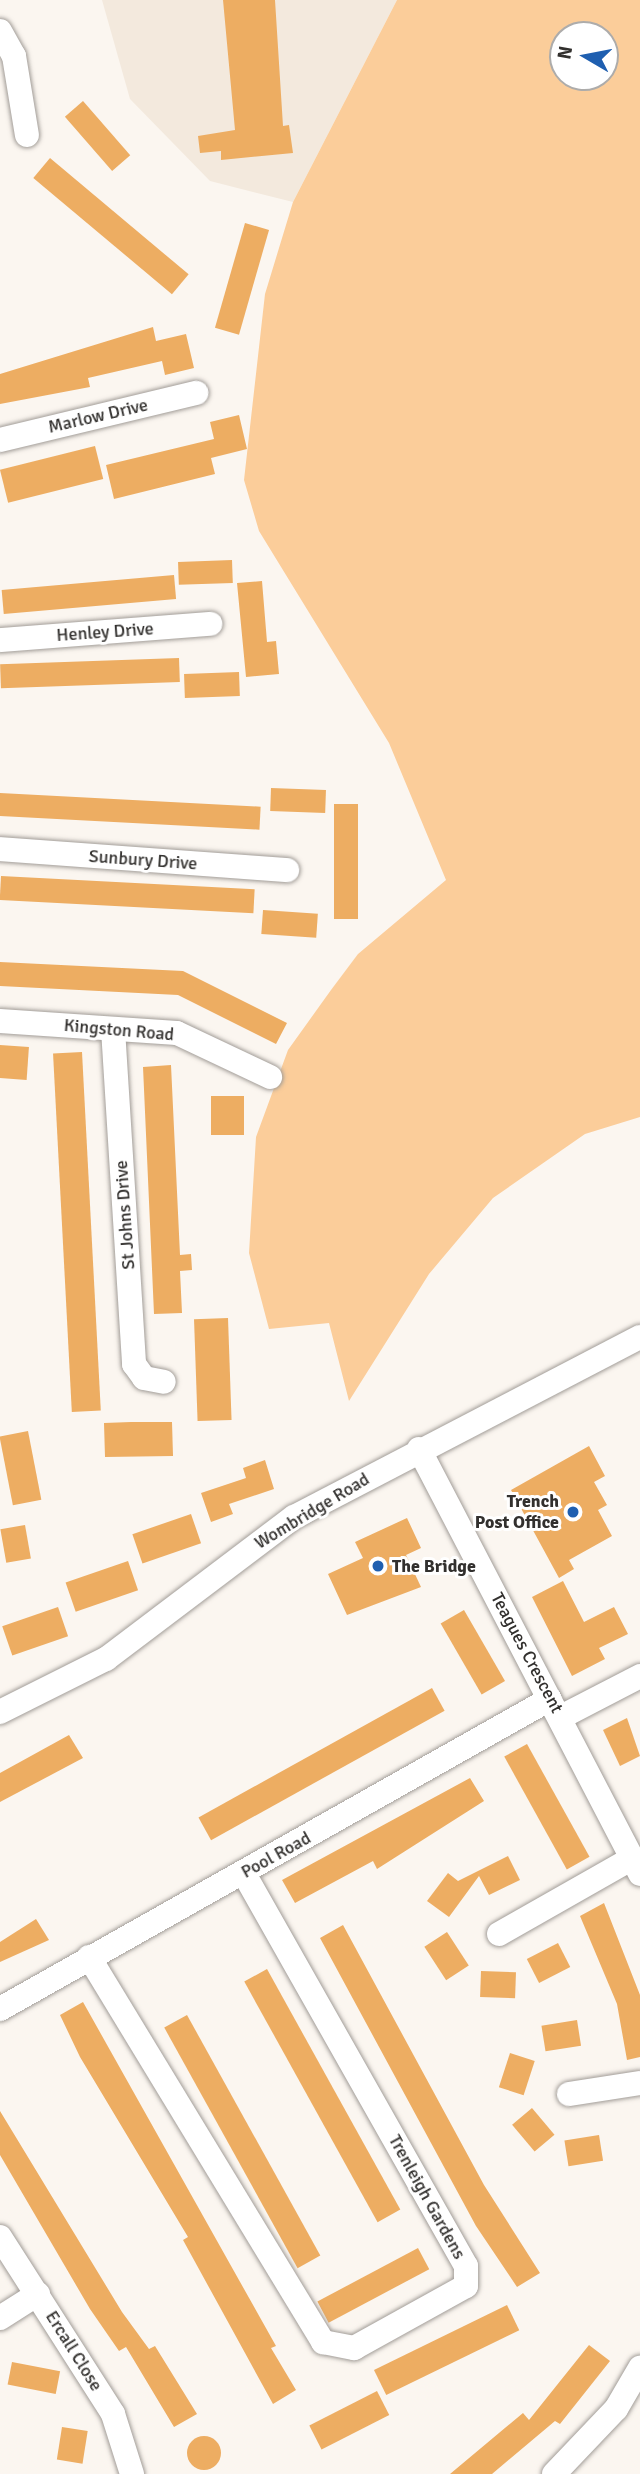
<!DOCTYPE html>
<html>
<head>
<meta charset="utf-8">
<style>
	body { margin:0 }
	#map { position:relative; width:640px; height:2474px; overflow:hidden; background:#fbf6f0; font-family:Signika,sans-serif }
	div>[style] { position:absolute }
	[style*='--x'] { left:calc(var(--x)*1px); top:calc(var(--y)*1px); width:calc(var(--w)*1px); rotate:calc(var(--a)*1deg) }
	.built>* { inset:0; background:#f3e9dd }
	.green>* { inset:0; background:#fbcd9a }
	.building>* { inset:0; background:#edad62; transform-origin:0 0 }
	.round { border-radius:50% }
	.roads { filter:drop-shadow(0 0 2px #a29d98) drop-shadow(0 0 2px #a29d98) }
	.minor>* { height:24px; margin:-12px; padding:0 12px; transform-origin:12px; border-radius:12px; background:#fff }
	.dots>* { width:19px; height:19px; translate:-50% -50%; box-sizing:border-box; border:4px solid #fff; border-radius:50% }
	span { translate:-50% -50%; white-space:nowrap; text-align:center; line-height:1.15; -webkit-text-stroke:6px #fff; paint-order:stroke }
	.street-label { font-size:18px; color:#32302e }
	.poi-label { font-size:18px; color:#32302e; font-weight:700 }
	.right { translate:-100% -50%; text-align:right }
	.left { translate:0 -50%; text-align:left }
	.north { position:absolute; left:549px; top:21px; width:70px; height:70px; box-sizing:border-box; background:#fff; border:2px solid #adacab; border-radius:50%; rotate:280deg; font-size:19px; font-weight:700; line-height:28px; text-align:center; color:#32302e }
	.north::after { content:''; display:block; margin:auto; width:24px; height:32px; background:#1f5fb0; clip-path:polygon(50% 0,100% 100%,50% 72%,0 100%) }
</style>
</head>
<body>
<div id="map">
	<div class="built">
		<i style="clip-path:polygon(102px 0,397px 0,293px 202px,210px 181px,130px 99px)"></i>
	</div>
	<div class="green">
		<i style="clip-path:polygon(evenodd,397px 0,640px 0,640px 1117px,585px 1134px,493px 1198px,429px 1274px,349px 1401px,329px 1323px,269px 1329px,249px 1253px,256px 1137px,288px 1050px,331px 990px,358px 954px,446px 880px,389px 743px,259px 531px,244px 480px,265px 294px,293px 202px,397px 0,563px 35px,605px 35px,605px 77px,563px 77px,563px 35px)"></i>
	</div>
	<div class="building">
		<i style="clip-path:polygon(223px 0,275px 0,283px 126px,289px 125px,293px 153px,221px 160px,221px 151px,200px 153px,198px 136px,235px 130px)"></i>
		<i style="left:83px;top:101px;width:72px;height:24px;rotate:49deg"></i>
		<i style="left:50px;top:158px;width:181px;height:26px;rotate:40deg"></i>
		<i style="left:245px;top:223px;width:25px;height:109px;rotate:16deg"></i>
		<i style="clip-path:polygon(153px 327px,156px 341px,186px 334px,194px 368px,165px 375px,162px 361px,88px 378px,90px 387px,0 404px,0 374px)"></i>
		<i style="clip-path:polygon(239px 415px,247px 449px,211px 458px,215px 474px,114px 499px,106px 465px,214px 439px,210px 422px)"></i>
		<i style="left:95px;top:446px;width:34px;height:98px;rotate:76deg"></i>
		<i style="left:232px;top:560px;width:23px;height:54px;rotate:88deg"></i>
		<i style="left:174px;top:575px;width:24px;height:173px;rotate:85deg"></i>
		<i style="clip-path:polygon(262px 581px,267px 642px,276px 641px,279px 674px,246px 677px,237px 583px)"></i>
		<i style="left:179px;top:658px;width:24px;height:179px;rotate:88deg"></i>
		<i style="left:239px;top:672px;width:24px;height:55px;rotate:88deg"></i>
		<i style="left:271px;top:788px;width:55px;height:23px;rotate:2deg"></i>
		<i style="left:0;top:793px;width:261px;height:23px;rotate:3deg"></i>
		<i style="left:334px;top:804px;width:24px;height:115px"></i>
		<i style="left:1px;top:876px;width:254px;height:24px;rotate:3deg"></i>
		<i style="left:263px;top:910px;width:55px;height:24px;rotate:4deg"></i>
		<i style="clip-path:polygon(0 962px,183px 971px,287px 1023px,276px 1044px,178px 995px,0 986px)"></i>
		<i style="left:0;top:1045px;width:29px;height:33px;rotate:4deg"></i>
		<i style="left:82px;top:1052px;width:359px;height:29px;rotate:87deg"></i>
		<i style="clip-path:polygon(171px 1065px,180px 1255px,191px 1254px,192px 1270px,180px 1271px,182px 1313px,154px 1314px,143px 1067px)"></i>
		<i style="left:211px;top:1096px;width:33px;height:39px"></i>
		<i style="left:228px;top:1318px;width:102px;height:34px;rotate:88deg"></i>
		<i style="clip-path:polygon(131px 1422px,172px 1422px,173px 1456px,105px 1457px,104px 1423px)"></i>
		<i style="left:28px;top:1431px;width:70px;height:29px;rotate:79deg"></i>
		<i style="clip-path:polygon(589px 1446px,605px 1476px,594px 1482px,607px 1505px,598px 1510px,612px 1536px,569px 1560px,574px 1569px,559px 1578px,511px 1490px)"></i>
		<i style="clip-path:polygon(265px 1460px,274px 1489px,229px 1504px,233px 1514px,211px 1522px,201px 1493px,246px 1478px,243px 1468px)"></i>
		<i style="left:191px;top:1514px;width:31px;height:62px;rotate:71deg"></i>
		<i style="clip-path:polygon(407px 1518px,421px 1548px,406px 1555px,421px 1587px,347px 1615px,328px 1574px,363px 1558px,355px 1542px)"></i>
		<i style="left:25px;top:1525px;width:34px;height:25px;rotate:80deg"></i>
		<i style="left:128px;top:1561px;width:31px;height:66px;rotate:71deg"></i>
		<i style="clip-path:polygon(563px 1581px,584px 1622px,614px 1607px,628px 1634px,599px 1648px,605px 1659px,572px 1676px,532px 1597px)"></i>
		<i style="left:58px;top:1607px;width:31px;height:59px;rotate:71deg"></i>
		<i style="left:464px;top:1610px;width:82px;height:27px;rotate:60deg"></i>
		<i style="left:432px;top:1688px;width:26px;height:267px;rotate:61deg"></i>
		<i style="clip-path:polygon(627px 1718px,640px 1756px,620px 1766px,603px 1730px)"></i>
		<i style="clip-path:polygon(69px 1735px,83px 1758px,0 1802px,0 1773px)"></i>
		<i style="left:527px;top:1744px;width:129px;height:26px;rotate:61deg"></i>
		<i style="clip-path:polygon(470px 1778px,484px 1801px,377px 1869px,373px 1861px,295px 1903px,282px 1880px)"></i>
		<i style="clip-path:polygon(508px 1856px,520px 1880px,489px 1895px,479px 1876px,449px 1917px,427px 1901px,448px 1873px,458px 1881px)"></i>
		<i style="clip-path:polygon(604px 1903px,640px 1995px,640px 2057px,627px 2060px,617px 2004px,580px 1916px)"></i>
		<i style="clip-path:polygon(36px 1919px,49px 1940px,0 1962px,0 1942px)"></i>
		<i style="clip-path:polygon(343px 1925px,484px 2185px,540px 2273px,517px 2287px,476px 2226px,320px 1938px)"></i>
		<i style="left:447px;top:1932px;width:40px;height:27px;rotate:57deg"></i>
		<i style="left:558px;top:1943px;width:27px;height:35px;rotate:63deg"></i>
		<i style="left:267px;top:1969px;width:275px;height:26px;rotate:61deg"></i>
		<i style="left:481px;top:1971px;width:35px;height:26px;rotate:2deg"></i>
		<i style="clip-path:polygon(83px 2002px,276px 2346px,271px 2348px,296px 2390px,273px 2404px,183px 2240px,188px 2237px,80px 2057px,60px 2015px)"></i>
		<i style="left:187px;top:2015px;width:275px;height:26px;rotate:61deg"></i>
		<i style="left:577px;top:2020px;width:26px;height:36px;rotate:81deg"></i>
		<i style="left:510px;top:2053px;width:26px;height:36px;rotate:18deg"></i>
		<i style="left:532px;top:2108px;width:35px;height:26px;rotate:50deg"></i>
		<i style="clip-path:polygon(0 2111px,122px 2312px,149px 2349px,155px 2346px,197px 2414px,174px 2427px,126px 2347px,119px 2351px,90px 2309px,0 2155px)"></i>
		<i style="left:599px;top:2135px;width:26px;height:35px;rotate:81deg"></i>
		<i style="left:418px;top:2248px;width:24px;height:114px;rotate:62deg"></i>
		<i style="left:507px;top:2305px;width:28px;height:148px;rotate:64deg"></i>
		<i style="clip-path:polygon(589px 2345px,610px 2361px,560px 2424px,555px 2421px,492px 2474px,450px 2474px,523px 2413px,529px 2420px)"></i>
		<i style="left:12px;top:2362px;width:49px;height:23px;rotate:11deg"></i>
		<i style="left:377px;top:2391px;width:27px;height:76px;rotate:63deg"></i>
		<i style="left:62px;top:2427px;width:26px;height:33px;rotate:9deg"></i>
		<i class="round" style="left:187px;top:2436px;width:34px;height:34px"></i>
	</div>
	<div class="roads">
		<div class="minor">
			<i style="--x:0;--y:31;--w:29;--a:61"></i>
			<i style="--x:14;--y:56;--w:80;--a:80.7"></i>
			<i style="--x:0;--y:440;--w:202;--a:-13.5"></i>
			<i style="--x:0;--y:640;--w:211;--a:-4.4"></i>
			<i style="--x:0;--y:849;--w:288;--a:4.2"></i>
			<i style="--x:0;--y:1021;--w:177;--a:3.9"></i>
			<i style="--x:177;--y:1033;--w:103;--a:25.3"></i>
			<i style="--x:113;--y:1029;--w:336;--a:86.4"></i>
			<i style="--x:134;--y:1364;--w:17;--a:54"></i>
			<i style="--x:144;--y:1378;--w:20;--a:11"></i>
			<i style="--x:419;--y:1449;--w:479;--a:62.5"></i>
			<i style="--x:0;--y:1712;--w:119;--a:-26.6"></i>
			<i style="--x:106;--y:1659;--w:236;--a:-37.1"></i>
			<i style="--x:294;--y:1517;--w:390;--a:-27.5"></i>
			<i style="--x:561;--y:1717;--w:89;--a:-27.4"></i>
			<i style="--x:499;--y:1934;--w:154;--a:-29.6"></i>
			<i style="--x:89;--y:1957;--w:451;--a:58.7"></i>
			<i style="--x:323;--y:2342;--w:32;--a:11"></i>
			<i style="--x:354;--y:2348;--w:128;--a:-29"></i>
			<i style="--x:466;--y:2286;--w:20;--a:-90"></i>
			<i style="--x:466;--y:2266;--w:451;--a:-119.5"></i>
			<i style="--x:0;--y:2009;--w:631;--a:-29.41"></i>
			<i style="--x:569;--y:2094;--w:72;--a:-8.8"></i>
			<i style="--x:0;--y:2237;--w:210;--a:57.4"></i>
			<i style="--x:113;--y:2414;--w:63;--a:72.4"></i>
			<i style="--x:0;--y:2318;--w:45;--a:-32.3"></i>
			<i style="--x:554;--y:2474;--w:90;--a:-46.4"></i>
			<i style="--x:616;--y:2409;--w:48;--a:-59.7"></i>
		</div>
	</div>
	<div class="dots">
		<i style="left:573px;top:1512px;background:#1f5fb0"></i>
		<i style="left:378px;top:1566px;background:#1f5fb0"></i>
	</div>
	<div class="street-label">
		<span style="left:98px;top:416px;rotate:-13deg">Marlow Drive</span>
		<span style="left:105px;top:632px;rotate:-4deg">Henley Drive</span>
		<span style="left:143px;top:860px;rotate:4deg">Sunbury Drive</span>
		<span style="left:119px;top:1030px;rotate:5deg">Kingston Road</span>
		<span style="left:125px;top:1215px;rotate:-94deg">St Johns Drive</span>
		<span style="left:312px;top:1511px;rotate:-31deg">Wombridge Road</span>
		<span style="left:527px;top:1653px;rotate:62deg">Teagues Crescent</span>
		<span style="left:276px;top:1855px;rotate:-29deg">Pool Road</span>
		<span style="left:427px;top:2197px;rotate:61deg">Trenleigh Gardens</span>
		<span style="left:74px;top:2351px;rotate:58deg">Ercall Close</span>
	</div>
	<div class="poi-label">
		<span class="right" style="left:559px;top:1512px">Trench<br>Post Office</span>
		<span class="left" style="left:392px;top:1566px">The Bridge</span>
	</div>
	<div class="north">N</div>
</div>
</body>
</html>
